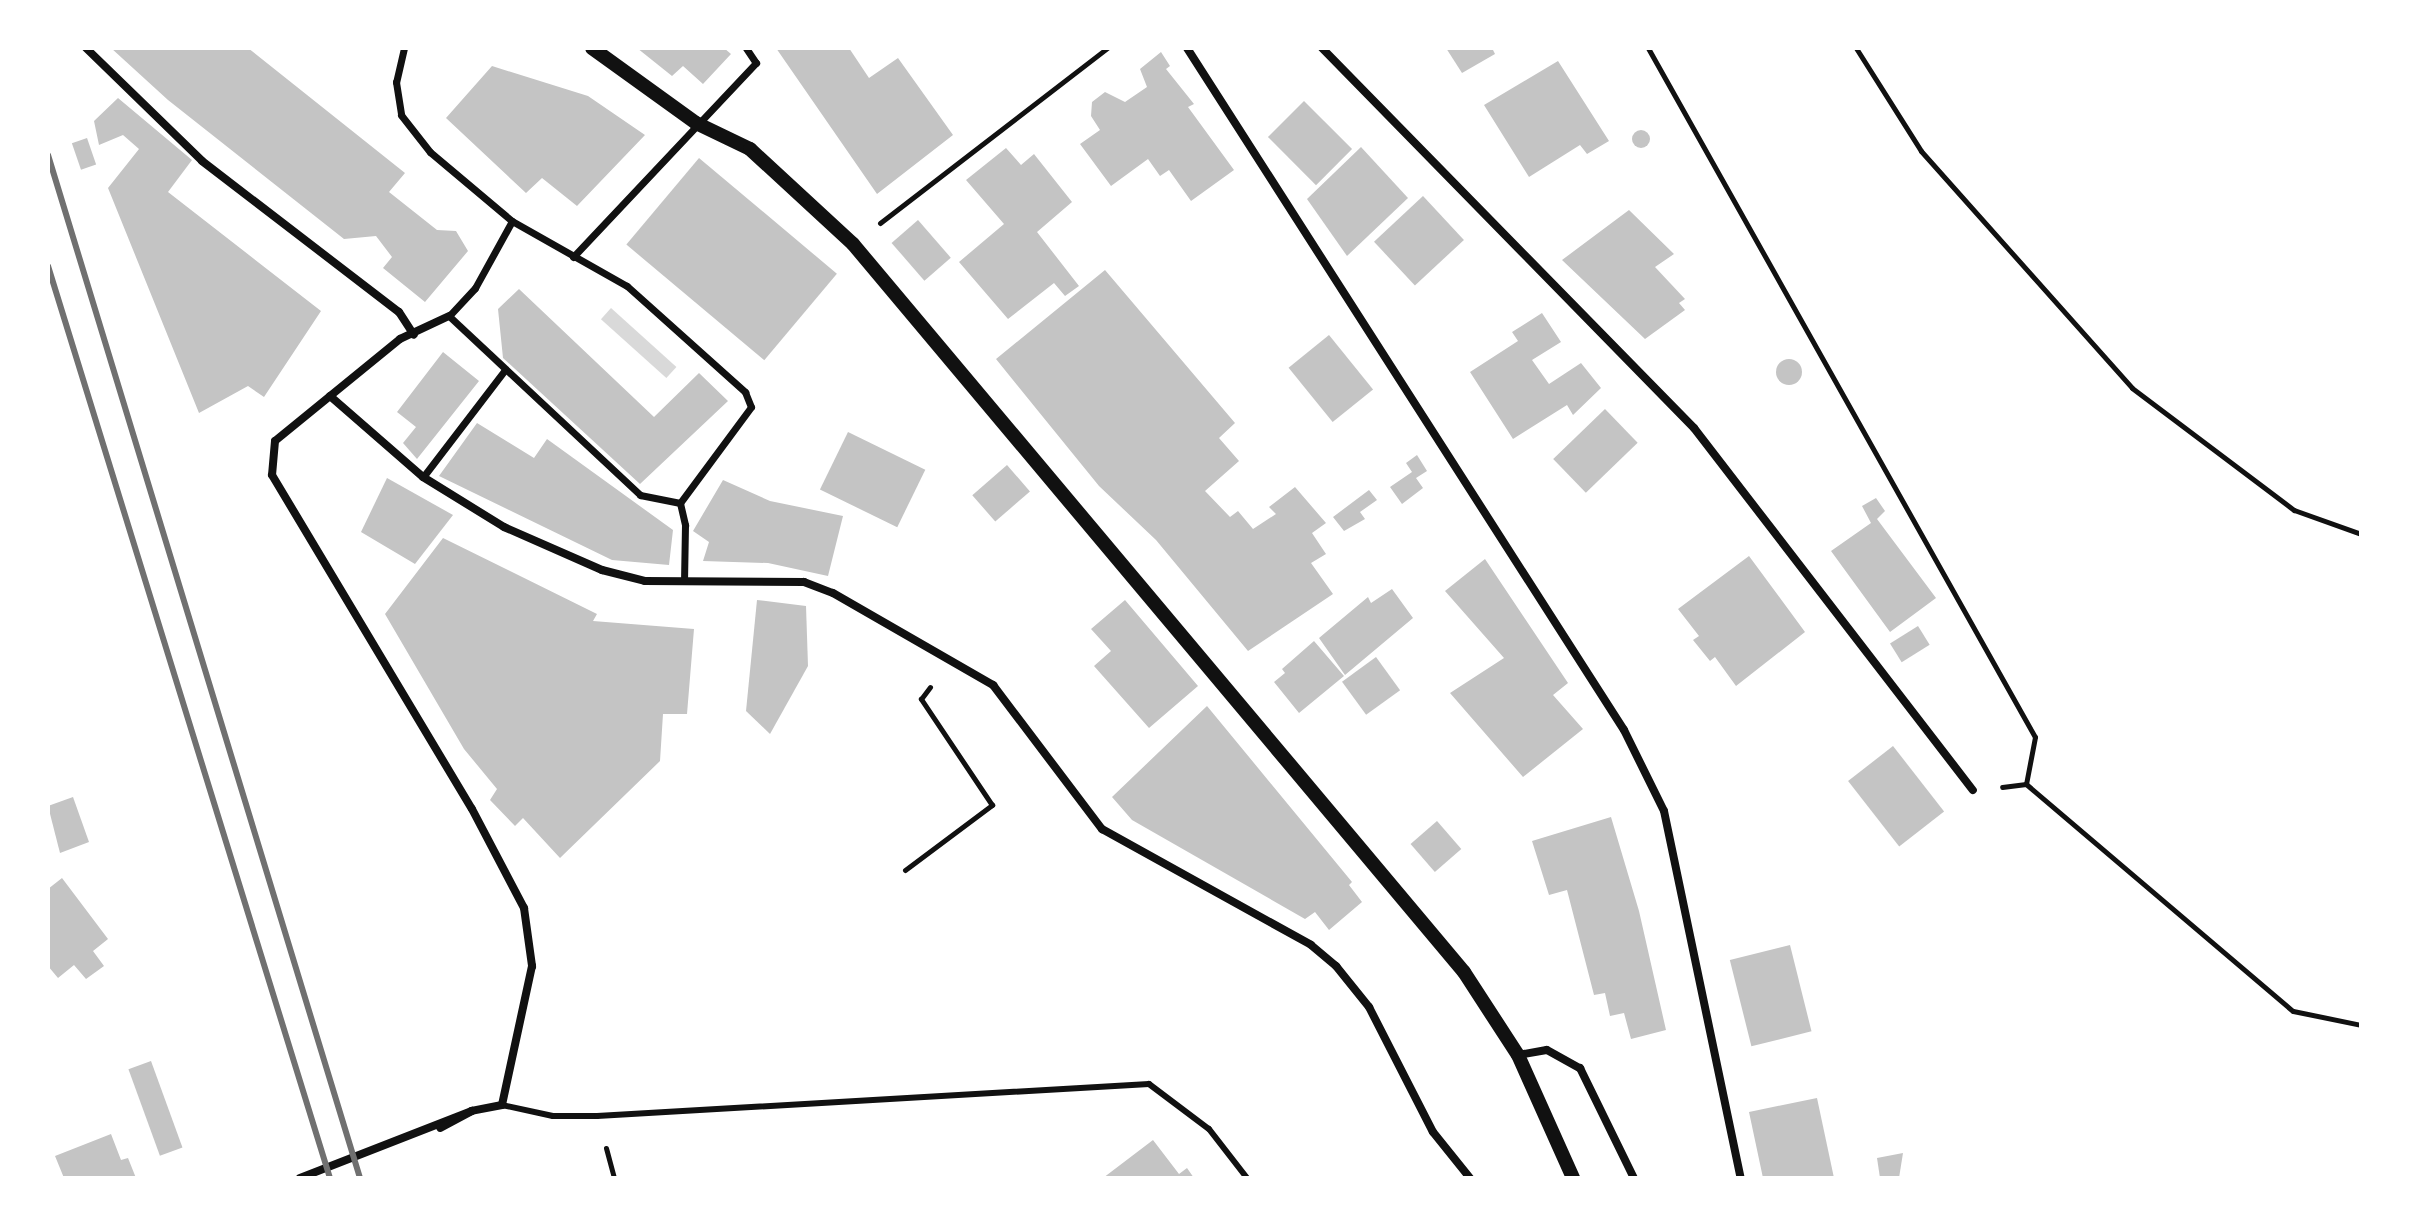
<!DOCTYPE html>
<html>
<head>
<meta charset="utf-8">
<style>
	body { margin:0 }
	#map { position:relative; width:2409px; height:1226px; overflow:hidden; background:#fff; font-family:Georgia,serif }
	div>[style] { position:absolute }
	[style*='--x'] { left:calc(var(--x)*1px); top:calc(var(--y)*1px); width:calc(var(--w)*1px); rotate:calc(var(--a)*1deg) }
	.water>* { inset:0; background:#d9d9d9; transform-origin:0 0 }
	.building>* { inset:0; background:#c4c4c4; transform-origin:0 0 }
	.round { border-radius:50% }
	.path>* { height:5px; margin:-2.5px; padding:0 2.5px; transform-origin:2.5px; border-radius:2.5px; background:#111 }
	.service>* { height:6px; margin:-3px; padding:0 3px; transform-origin:3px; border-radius:3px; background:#111 }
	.pedestrian>* { height:7px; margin:-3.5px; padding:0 3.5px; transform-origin:3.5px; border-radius:3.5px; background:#111 }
	.minor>* { height:8px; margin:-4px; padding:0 4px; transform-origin:4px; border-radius:4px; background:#111 }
	.tertiary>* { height:14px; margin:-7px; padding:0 7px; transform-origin:7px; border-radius:7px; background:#111 }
	.rail>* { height:6px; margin:-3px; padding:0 3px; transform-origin:3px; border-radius:3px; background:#707070 }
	span { translate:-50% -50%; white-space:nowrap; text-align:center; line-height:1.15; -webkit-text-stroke:6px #fff; paint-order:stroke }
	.frame { position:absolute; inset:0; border:50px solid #fff; pointer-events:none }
</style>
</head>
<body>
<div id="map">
	<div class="water">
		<i style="left:611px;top:308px;width:88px;height:15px;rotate:42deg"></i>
	</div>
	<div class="building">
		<i style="clip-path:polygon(111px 48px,248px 48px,405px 173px,389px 192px,437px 230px,456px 231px,468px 251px,425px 302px,383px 268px,392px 257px,376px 236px,344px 239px,168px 100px)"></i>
		<i style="clip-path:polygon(637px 48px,724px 48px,731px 54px,703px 84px,683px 66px,672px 76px)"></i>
		<i style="clip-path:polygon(776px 48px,849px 48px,869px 78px,898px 58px,953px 135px,877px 194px)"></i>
		<i style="clip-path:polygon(1446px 48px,1492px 48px,1495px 54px,1462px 73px)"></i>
		<i style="clip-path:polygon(1161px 52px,1170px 66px,1166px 69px,1194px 104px,1188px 107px,1234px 170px,1191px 201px,1169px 170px,1160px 176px,1148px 159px,1111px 186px,1080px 144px,1100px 130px,1091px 116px,1092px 102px,1105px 92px,1125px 102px,1147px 87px,1140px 69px)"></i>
		<i style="clip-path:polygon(1558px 61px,1609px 141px,1587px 154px,1580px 145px,1529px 177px,1484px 105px)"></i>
		<i style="clip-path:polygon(492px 66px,588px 96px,645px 135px,577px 206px,542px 178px,526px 193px,446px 118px)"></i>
		<i style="clip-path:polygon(118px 98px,192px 160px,168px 192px,321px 311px,264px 397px,248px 386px,199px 413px,108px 188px,139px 149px,123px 135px,99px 145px,94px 121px)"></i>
		<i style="left:1304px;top:101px;width:68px;height:51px;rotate:45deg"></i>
		<i class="round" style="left:1632px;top:130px;width:18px;height:18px"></i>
		<i style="left:87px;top:138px;width:28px;height:16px;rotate:71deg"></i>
		<i style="clip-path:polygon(1361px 147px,1408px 198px,1347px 256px,1307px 199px)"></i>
		<i style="clip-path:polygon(1006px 148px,1021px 165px,1034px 154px,1072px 202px,1037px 232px,1079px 286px,1065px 296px,1054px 283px,1008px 319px,959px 262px,1004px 224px,966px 180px)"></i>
		<i style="left:699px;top:158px;width:180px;height:113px;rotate:40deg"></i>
		<i style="left:1423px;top:196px;width:60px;height:67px;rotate:47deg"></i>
		<i style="clip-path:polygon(1629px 210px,1674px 254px,1655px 267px,1685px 299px,1679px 303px,1685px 310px,1645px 339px,1562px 260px)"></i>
		<i style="left:918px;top:220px;width:50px;height:35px;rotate:49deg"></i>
		<i style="clip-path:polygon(1105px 270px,1235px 423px,1219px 438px,1239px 461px,1205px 491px,1230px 517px,1238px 511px,1253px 529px,1276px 514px,1269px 507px,1295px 487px,1326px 523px,1312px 533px,1326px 554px,1311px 563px,1333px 594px,1248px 651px,1156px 540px,1099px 486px,996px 359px)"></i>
		<i style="clip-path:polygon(519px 289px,654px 417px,699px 373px,728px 401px,640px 484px,503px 358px,498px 309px)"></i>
		<i style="clip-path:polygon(1542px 313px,1561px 342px,1532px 360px,1549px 384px,1581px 363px,1601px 388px,1573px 415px,1567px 405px,1513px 439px,1470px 372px,1518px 341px,1512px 332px)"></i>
		<i style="left:1329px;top:335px;width:70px;height:52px;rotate:51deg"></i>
		<i style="clip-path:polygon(443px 352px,479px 381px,417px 459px,403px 443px,416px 427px,397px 412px)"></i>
		<i class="round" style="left:1776px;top:359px;width:26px;height:26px"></i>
		<i style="left:1605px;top:409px;width:47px;height:72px;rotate:46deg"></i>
		<i style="clip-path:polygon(477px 423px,534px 458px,547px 439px,673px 530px,669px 565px,612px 560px,439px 476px)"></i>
		<i style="left:848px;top:432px;width:86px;height:64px;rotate:26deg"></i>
		<i style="clip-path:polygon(1417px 455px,1427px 471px,1416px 478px,1423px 488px,1402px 504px,1390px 487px,1412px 472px,1406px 463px)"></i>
		<i style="left:1007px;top:465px;width:35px;height:46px;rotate:49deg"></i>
		<i style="clip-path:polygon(387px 478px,453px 515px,415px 564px,361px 532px)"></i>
		<i style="clip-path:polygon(723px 480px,770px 501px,843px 516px,828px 576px,768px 563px,703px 561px,709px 542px,693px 531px)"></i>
		<i style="clip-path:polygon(1369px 490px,1377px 500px,1360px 512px,1365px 519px,1344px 531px,1333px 517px)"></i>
		<i style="clip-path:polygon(1876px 498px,1885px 511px,1877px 519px,1936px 598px,1890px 632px,1831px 551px,1871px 523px,1862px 506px)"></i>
		<i style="clip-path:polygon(443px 538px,597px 614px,593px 621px,694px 629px,687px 714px,663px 714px,660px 761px,560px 858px,523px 818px,515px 826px,490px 800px,497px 789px,464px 749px,385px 614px)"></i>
		<i style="clip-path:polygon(1749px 556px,1805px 632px,1736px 686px,1715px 657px,1710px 661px,1693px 640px,1699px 636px,1678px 609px)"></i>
		<i style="clip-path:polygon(1485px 559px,1568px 683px,1553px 695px,1583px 729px,1523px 777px,1450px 693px,1504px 658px,1445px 591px)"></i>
		<i style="clip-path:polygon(1392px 589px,1413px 618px,1345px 675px,1319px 638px,1368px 597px,1371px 603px)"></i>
		<i style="clip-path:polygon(757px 600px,806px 606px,808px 666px,770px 734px,746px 711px)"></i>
		<i style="clip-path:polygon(1125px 600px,1198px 686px,1149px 728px,1094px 666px,1111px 651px,1091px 629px)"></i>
		<i style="left:1918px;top:626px;width:22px;height:33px;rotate:58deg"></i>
		<i style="clip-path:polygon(1314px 641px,1344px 676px,1299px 713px,1274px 682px,1285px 673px,1282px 669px)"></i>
		<i style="left:1376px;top:657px;width:41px;height:42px;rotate:54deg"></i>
		<i style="clip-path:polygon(1207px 706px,1352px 882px,1349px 885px,1362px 902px,1329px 930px,1315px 912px,1305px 919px,1132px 820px,1112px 797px)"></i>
		<i style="left:1893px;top:746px;width:83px;height:57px;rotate:52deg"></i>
		<i style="clip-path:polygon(73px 797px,89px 842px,60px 853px,48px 806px)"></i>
		<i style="clip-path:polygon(1611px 817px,1639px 911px,1666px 1030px,1631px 1039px,1624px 1013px,1610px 1016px,1605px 993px,1594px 995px,1567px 890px,1549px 895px,1532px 841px)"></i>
		<i style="left:1437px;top:821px;width:37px;height:35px;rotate:49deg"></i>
		<i style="clip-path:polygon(62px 878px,108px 939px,93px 951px,104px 966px,86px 979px,74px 965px,58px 978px,48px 966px,48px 889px)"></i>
		<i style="left:1790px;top:945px;width:89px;height:62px;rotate:76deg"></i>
		<i style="left:151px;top:1061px;width:92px;height:24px;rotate:70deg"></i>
		<i style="clip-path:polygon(1817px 1098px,1834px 1178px,1763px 1178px,1749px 1112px)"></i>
		<i style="clip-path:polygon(111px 1134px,121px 1160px,128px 1158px,136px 1178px,64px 1178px,55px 1156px)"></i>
		<i style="clip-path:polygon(1153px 1140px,1179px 1174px,1187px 1168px,1194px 1178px,1103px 1178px)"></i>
		<i style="clip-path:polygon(1903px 1153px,1899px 1178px,1880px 1178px,1877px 1158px)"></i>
	</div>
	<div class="path">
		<i style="--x:1648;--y:48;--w:790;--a:60.68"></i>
		<i style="--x:2035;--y:737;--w:48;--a:100.8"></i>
		<i style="--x:2026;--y:784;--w:24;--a:173"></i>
		<i style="--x:1856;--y:48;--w:122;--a:57.7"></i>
		<i style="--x:1921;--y:151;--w:317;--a:48.3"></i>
		<i style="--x:2132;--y:388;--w:203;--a:37"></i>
		<i style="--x:2294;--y:510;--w:71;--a:19.7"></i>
		<i style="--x:880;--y:223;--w:287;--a:-37.6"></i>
		<i style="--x:2026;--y:784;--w:350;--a:40.4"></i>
		<i style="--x:2293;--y:1011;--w:69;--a:11.6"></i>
		<i style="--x:905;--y:870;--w:109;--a:-36.8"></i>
		<i style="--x:992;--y:805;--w:128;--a:-123.8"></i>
		<i style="--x:921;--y:699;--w:15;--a:-53"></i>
		<i style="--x:606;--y:1148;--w:31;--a:75"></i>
	</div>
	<div class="service">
		<i style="--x:502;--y:1105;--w:52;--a:12.2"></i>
		<i style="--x:553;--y:1116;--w:44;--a:0"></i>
		<i style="--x:597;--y:1116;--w:553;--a:-3.32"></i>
		<i style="--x:1149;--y:1084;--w:75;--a:36.9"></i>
		<i style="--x:1209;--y:1129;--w:62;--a:52.2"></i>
	</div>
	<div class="pedestrian">
		<i style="--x:404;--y:48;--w:35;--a:103"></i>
		<i style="--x:396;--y:82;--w:33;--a:81"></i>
		<i style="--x:401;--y:115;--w:47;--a:51.9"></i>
		<i style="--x:430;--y:152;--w:107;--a:40.1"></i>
		<i style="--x:512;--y:221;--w:77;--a:118.9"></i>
		<i style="--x:475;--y:288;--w:38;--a:133"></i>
		<i style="--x:449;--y:316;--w:262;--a:43.1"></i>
		<i style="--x:640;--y:495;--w:41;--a:11.3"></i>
		<i style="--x:512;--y:221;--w:132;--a:29.5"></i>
		<i style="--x:627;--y:286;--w:159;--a:41.9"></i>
		<i style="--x:745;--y:392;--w:16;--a:68"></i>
		<i style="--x:751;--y:407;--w:119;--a:126.5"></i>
		<i style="--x:680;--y:503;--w:23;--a:77"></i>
		<i style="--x:685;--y:525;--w:56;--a:91"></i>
		<i style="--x:573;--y:257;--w:267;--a:-46.7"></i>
		<i style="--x:756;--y:63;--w:18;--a:-124"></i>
		<i style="--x:423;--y:477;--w:133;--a:-52.6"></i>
	</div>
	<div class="minor">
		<i style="--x:86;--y:48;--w:162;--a:44.2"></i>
		<i style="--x:202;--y:161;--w:248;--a:37.5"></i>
		<i style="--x:399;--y:312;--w:27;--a:57"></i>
		<i style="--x:1187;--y:48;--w:810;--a:57.35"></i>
		<i style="--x:1624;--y:730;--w:90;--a:63.7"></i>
		<i style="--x:1664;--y:811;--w:375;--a:78.2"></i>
		<i style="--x:1322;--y:48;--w:532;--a:45.61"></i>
		<i style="--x:1694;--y:428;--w:457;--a:52.4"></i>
		<i style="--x:449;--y:316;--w:54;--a:154.9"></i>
		<i style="--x:400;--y:339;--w:161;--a:140.8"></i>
		<i style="--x:275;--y:441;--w:34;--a:95"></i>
		<i style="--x:272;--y:475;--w:389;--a:59.1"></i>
		<i style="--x:472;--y:809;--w:112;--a:62.3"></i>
		<i style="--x:524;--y:908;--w:59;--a:82.1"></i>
		<i style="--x:532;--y:966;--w:142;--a:102.2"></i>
		<i style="--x:502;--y:1105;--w:31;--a:169"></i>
		<i style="--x:330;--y:396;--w:123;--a:41.1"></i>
		<i style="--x:423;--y:477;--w:95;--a:31.7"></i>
		<i style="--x:504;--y:527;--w:107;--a:23.7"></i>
		<i style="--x:602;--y:570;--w:44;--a:14.3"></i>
		<i style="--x:645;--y:581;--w:159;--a:0.4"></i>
		<i style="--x:804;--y:582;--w:31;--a:21"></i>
		<i style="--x:833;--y:593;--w:185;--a:29.9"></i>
		<i style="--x:993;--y:685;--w:181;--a:52.9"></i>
		<i style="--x:1102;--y:829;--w:239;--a:29"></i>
		<i style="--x:1311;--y:945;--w:33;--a:40"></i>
		<i style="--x:1336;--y:966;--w:53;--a:51.2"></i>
		<i style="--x:1369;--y:1007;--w:140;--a:62.9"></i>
		<i style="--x:1433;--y:1132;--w:59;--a:51.2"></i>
		<i style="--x:1518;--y:1055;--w:29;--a:-10"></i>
		<i style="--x:1547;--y:1050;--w:38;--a:29"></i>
		<i style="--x:1580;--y:1068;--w:123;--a:63.9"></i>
		<i style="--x:300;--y:1178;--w:185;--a:-21.3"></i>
		<i style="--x:472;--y:1111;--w:36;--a:152"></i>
	</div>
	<div class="tertiary">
		<i style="--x:592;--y:48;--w:128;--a:35.8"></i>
		<i style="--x:696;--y:123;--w:60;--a:25.7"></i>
		<i style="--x:750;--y:149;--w:140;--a:42.7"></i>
		<i style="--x:853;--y:244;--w:950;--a:49.99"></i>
		<i style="--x:1464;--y:972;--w:99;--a:57"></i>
		<i style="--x:1518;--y:1055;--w:135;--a:65.9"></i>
	</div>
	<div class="rail">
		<i style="--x:48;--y:155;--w:1070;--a:73.04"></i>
		<i style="--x:48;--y:266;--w:955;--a:72.82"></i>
	</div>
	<div class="frame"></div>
</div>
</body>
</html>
